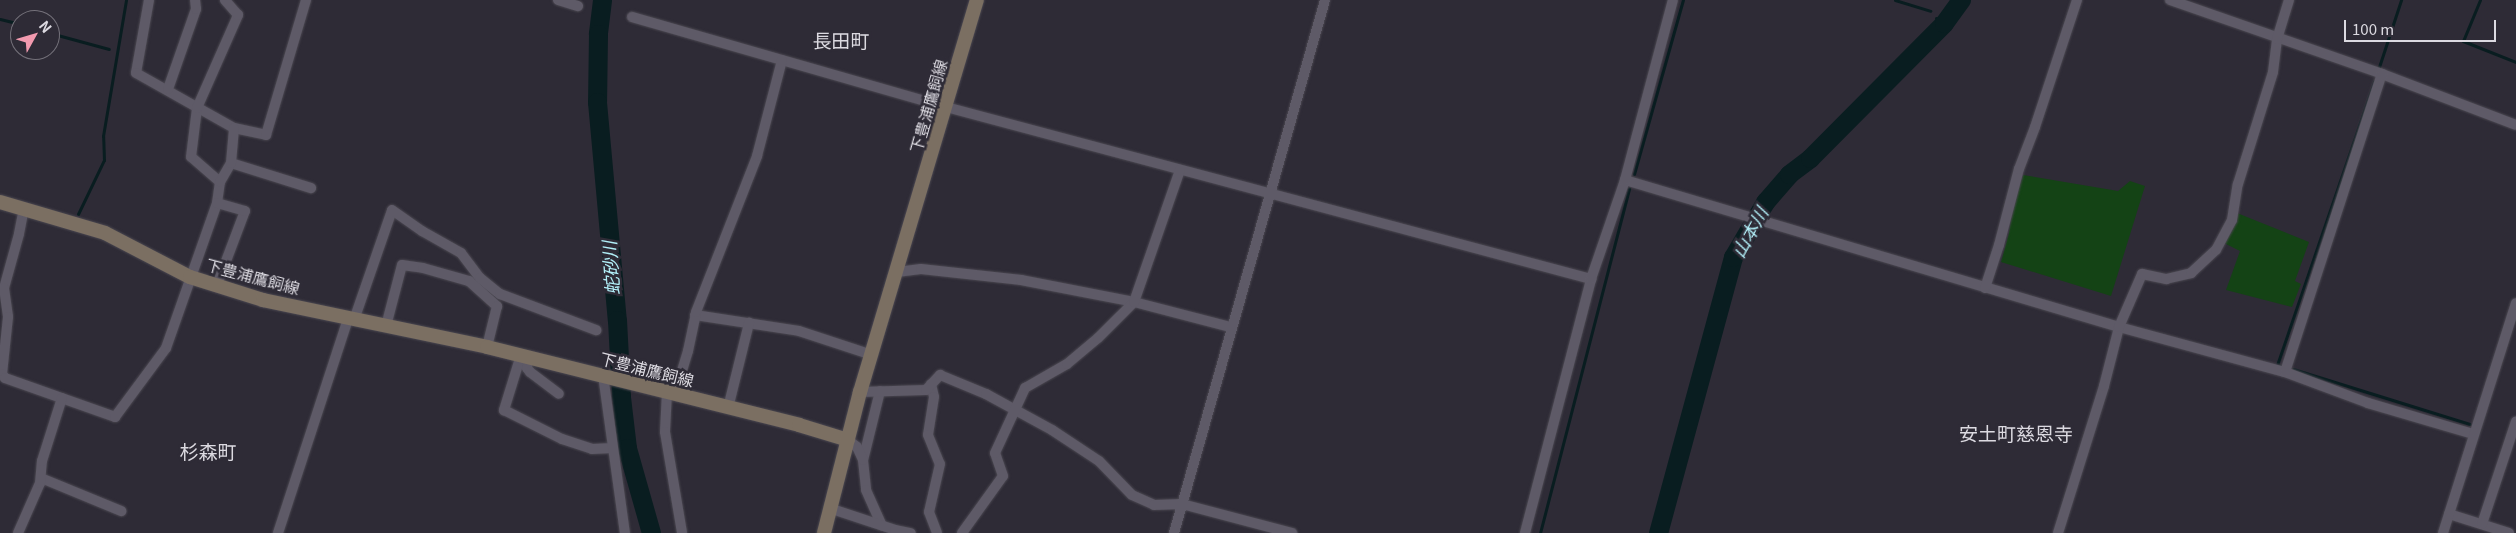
<!DOCTYPE html>
<html>
<head>
<meta charset="utf-8">
<style>
	body { margin:0 }
	#map { position:relative; width:2516px; height:533px; overflow:hidden; background:#2e2b36; font-family:Georgia,"Noto Sans JP",serif }
	div>[style] { position:absolute }
	[style*='--x'] { left:calc(var(--x)*1px); top:calc(var(--y)*1px); width:calc(var(--w)*1px); rotate:calc(var(--a)*1deg) }
	.green>* { inset:0; background:#144315 }
	.stream>* { height:3px; margin:-1.5px; padding:0 1.5px; transform-origin:1.5px; border-radius:1.5px; background:#091d20 }
	.river>* { height:19px; margin:-9.5px; padding:0 9.5px; transform-origin:9.5px; border-radius:9.5px; background:#091d20 }
	.roads { filter:drop-shadow(0 0 1px #4a4750) drop-shadow(0 0 1px #4a4750) }
	.street>* { height:10px; margin:-5px; padding:0 5px; transform-origin:5px; border-radius:5px; background:#5e5a67 }
	.secondary>* { height:14px; margin:-7px; padding:0 7px; transform-origin:7px; border-radius:7px; background:#7b6f62 }
	span { translate:-50% -50%; white-space:nowrap; text-align:center; line-height:1.15; -webkit-text-stroke:5px #2e2b36; paint-order:stroke }
	.street-label { font-size:16px; color:#dcdae1 }
	.water-label { font-size:18px; color:#b2f0f9; font-style:italic }
	.quarter-label { font-size:19px; color:#dcdae1 }
	.north { position:absolute; left:10px; top:10px; width:50px; height:50px; box-sizing:border-box; background:#2e2b36; border:1px solid #74717a; border-radius:50%; rotate:51deg; font-size:14px; font-weight:700; line-height:20px; text-align:center; color:#dcdae1 }
	.north::after { content:''; display:block; margin:auto; width:18px; height:22px; background:#f29aaf; clip-path:polygon(50% 0,100% 100%,50% 72%,0 100%) }
	.scale { position:absolute; left:2344px; top:20px; width:152px; height:22px; box-sizing:border-box; border:2px solid #dcdae1; border-top:0; padding-left:6px; font-size:15px; line-height:18px; white-space:nowrap; color:#dcdae1; -webkit-text-stroke:4px #2e2b36; paint-order:stroke }
</style>
</head>
<body>
<div id="map">
	<div class="green">
		<i style="clip-path:polygon(2023px 175px,2118px 191px,2130px 181px,2145px 186px,2111px 296px,2001px 262px,2009px 233px,2013px 205px)"></i>
		<i style="clip-path:polygon(2237px 213px,2309px 242px,2295px 281px,2301px 284px,2292px 307px,2226px 290px,2240px 251px,2224px 243px)"></i>
	</div>
	<div class="stream">
		<i style="--x:1895;--y:0;--w:37;--a:17"></i>
		<i style="--x:2480;--y:0;--w:44;--a:112.5"></i>
		<i style="--x:2463;--y:41;--w:57;--a:21.6"></i>
		<i style="--x:1936;--y:18;--w:9;--a:32"></i>
		<i style="--x:0;--y:19;--w:21;--a:14"></i>
		<i style="--x:50;--y:33;--w:61;--a:15.2"></i>
		<i style="--x:2378;--y:70;--w:74;--a:-71.8"></i>
		<i style="--x:1634;--y:174;--w:181;--a:-74.3"></i>
		<i style="--x:78;--y:214;--w:60;--a:-64.3"></i>
		<i style="--x:104;--y:160;--w:24;--a:-92"></i>
		<i style="--x:103;--y:136;--w:138;--a:-80.4"></i>
		<i style="--x:2281;--y:366;--w:4;--a:-166"></i>
		<i style="--x:2277;--y:365;--w:300;--a:-71.1"></i>
		<i style="--x:2293;--y:369;--w:185;--a:17.3"></i>
		<i style="--x:1540;--y:533;--w:356;--a:-75.5"></i>
	</div>
	<div class="river">
		<i style="--x:602;--y:0;--w:34;--a:97"></i>
		<i style="--x:598;--y:34;--w:68;--a:90.8"></i>
		<i style="--x:597;--y:102;--w:219;--a:84.8"></i>
		<i style="--x:617;--y:320;--w:77;--a:87"></i>
		<i style="--x:621;--y:397;--w:51;--a:83.3"></i>
		<i style="--x:627;--y:448;--w:88;--a:74.2"></i>
		<i style="--x:1658;--y:533;--w:286;--a:-74.8"></i>
		<i style="--x:1733;--y:257;--w:64;--a:-59.8"></i>
		<i style="--x:1765;--y:202;--w:37;--a:-49"></i>
		<i style="--x:1789;--y:174;--w:26;--a:-37"></i>
		<i style="--x:1810;--y:158;--w:190;--a:-45.2"></i>
		<i style="--x:1944;--y:23;--w:29;--a:-54"></i>
	</div>
	<div class="roads">
		<div class="street">
			<i style="--x:149;--y:0;--w:74;--a:100.1"></i>
			<i style="--x:136;--y:73;--w:112;--a:29.3"></i>
			<i style="--x:234;--y:128;--w:33;--a:12"></i>
			<i style="--x:266;--y:135;--w:141;--a:-73.5"></i>
			<i style="--x:558;--y:0;--w:21;--a:17"></i>
			<i style="--x:2170;--y:0;--w:225;--a:19.2"></i>
			<i style="--x:2382;--y:74;--w:143;--a:20.8"></i>
			<i style="--x:632;--y:17;--w:327;--a:16"></i>
			<i style="--x:946;--y:107;--w:668;--a:14.93"></i>
			<i style="--x:168;--y:89;--w:85;--a:-70.7"></i>
			<i style="--x:196;--y:9;--w:9;--a:-96"></i>
			<i style="--x:231;--y:163;--w:84;--a:17.4"></i>
			<i style="--x:1625;--y:180;--w:515;--a:16.57"></i>
			<i style="--x:2119;--y:327;--w:172;--a:15.2"></i>
			<i style="--x:2285;--y:372;--w:89;--a:20.5"></i>
			<i style="--x:2368;--y:403;--w:109;--a:16.4"></i>
			<i style="--x:220;--y:182;--w:38;--a:-139"></i>
			<i style="--x:191;--y:157;--w:49;--a:-83"></i>
			<i style="--x:197;--y:108;--w:102;--a:-66.2"></i>
			<i style="--x:238;--y:15;--w:20;--a:-131"></i>
			<i style="--x:24;--y:208;--w:26;--a:101"></i>
			<i style="--x:19;--y:234;--w:56;--a:105.5"></i>
			<i style="--x:4;--y:288;--w:29;--a:82"></i>
			<i style="--x:8;--y:317;--w:57;--a:96"></i>
			<i style="--x:2;--y:374;--w:5;--a:53"></i>
			<i style="--x:5;--y:378;--w:117;--a:19.5"></i>
			<i style="--x:115;--y:417;--w:86;--a:-53.5"></i>
			<i style="--x:166;--y:348;--w:154;--a:-70.6"></i>
			<i style="--x:217;--y:203;--w:21;--a:-82"></i>
			<i style="--x:220;--y:182;--w:22;--a:-60"></i>
			<i style="--x:231;--y:163;--w:35;--a:-85"></i>
			<i style="--x:897;--y:272;--w:24;--a:-7"></i>
			<i style="--x:921;--y:269;--w:101;--a:6.3"></i>
			<i style="--x:1021;--y:280;--w:115;--a:11"></i>
			<i style="--x:1134;--y:302;--w:100;--a:14.5"></i>
			<i style="--x:217;--y:285;--w:79;--a:-69.3"></i>
			<i style="--x:245;--y:211;--w:29;--a:-164"></i>
			<i style="--x:1985;--y:288;--w:45;--a:-72"></i>
			<i style="--x:1999;--y:245;--w:79;--a:-75.3"></i>
			<i style="--x:2019;--y:169;--w:45;--a:-69.1"></i>
			<i style="--x:2035;--y:127;--w:134;--a:-71.7"></i>
			<i style="--x:695;--y:315;--w:105;--a:8.7"></i>
			<i style="--x:799;--y:331;--w:77;--a:18.2"></i>
			<i style="--x:354;--y:320;--w:116;--a:-70.9"></i>
			<i style="--x:392;--y:210;--w:37;--a:35"></i>
			<i style="--x:422;--y:231;--w:45;--a:29.4"></i>
			<i style="--x:461;--y:253;--w:31;--a:53"></i>
			<i style="--x:480;--y:278;--w:26;--a:39"></i>
			<i style="--x:500;--y:294;--w:103;--a:20.6"></i>
			<i style="--x:386;--y:326;--w:63;--a:-75.3"></i>
			<i style="--x:402;--y:265;--w:21;--a:8"></i>
			<i style="--x:423;--y:268;--w:48;--a:15.8"></i>
			<i style="--x:469;--y:281;--w:38;--a:42"></i>
			<i style="--x:497;--y:306;--w:42;--a:103.7"></i>
			<i style="--x:521;--y:355;--w:58;--a:107.2"></i>
			<i style="--x:504;--y:410;--w:65;--a:26.6"></i>
			<i style="--x:562;--y:439;--w:32;--a:18"></i>
			<i style="--x:592;--y:449;--w:21;--a:-3"></i>
			<i style="--x:528;--y:357;--w:11;--a:95"></i>
			<i style="--x:527;--y:368;--w:5;--a:53"></i>
			<i style="--x:530;--y:372;--w:36;--a:37"></i>
			<i style="--x:2285;--y:372;--w:313;--a:-72"></i>
			<i style="--x:603;--y:375;--w:160;--a:82.1"></i>
			<i style="--x:931;--y:384;--w:13;--a:77"></i>
			<i style="--x:934;--y:397;--w:38;--a:99"></i>
			<i style="--x:928;--y:435;--w:31;--a:68"></i>
			<i style="--x:940;--y:464;--w:49;--a:102.9"></i>
			<i style="--x:929;--y:512;--w:22;--a:69"></i>
			<i style="--x:880;--y:391;--w:71;--a:103.8"></i>
			<i style="--x:863;--y:460;--w:30;--a:84"></i>
			<i style="--x:866;--y:490;--w:39;--a:66"></i>
			<i style="--x:667;--y:392;--w:40;--a:92.9"></i>
			<i style="--x:665;--y:432;--w:102;--a:80.4"></i>
			<i style="--x:860;--y:392;--w:66;--a:-1.7"></i>
			<i style="--x:926;--y:390;--w:21;--a:-47"></i>
			<i style="--x:940;--y:375;--w:50;--a:22.4"></i>
			<i style="--x:986;--y:394;--w:75;--a:28.6"></i>
			<i style="--x:1052;--y:430;--w:56;--a:33.4"></i>
			<i style="--x:1099;--y:461;--w:47;--a:45.9"></i>
			<i style="--x:1132;--y:495;--w:24;--a:24"></i>
			<i style="--x:1154;--y:505;--w:28;--a:-2"></i>
			<i style="--x:1182;--y:504;--w:114;--a:14.8"></i>
			<i style="--x:675;--y:394;--w:45;--a:-73.2"></i>
			<i style="--x:688;--y:351;--w:40;--a:-78"></i>
			<i style="--x:696;--y:312;--w:168;--a:-68.6"></i>
			<i style="--x:757;--y:156;--w:99;--a:-75.4"></i>
			<i style="--x:728;--y:408;--w:88;--a:-76.1"></i>
			<i style="--x:848;--y:440;--w:11;--a:38"></i>
			<i style="--x:857;--y:447;--w:14;--a:65"></i>
			<i style="--x:41;--y:478;--w:87;--a:22.4"></i>
			<i style="--x:832;--y:509;--w:66;--a:18.4"></i>
			<i style="--x:895;--y:530;--w:16;--a:11"></i>
			<i style="--x:2449;--y:514;--w:63;--a:17.6"></i>
			<i style="--x:2482;--y:524;--w:108;--a:-71.7"></i>
			<i style="--x:18;--y:533;--w:55;--a:-66.3"></i>
			<i style="--x:40;--y:483;--w:22;--a:-85"></i>
			<i style="--x:42;--y:461;--w:66;--a:-72.4"></i>
			<i style="--x:278;--y:533;--w:225;--a:-71.9"></i>
			<i style="--x:962;--y:533;--w:70;--a:-54.3"></i>
			<i style="--x:1003;--y:476;--w:24;--a:-109"></i>
			<i style="--x:995;--y:453;--w:72;--a:-65.2"></i>
			<i style="--x:1025;--y:388;--w:48;--a:-29.7"></i>
			<i style="--x:1067;--y:364;--w:40;--a:-40"></i>
			<i style="--x:1098;--y:338;--w:51;--a:-45"></i>
			<i style="--x:1134;--y:302;--w:140;--a:-70.8"></i>
			<i style="--x:1174;--y:533;--w:554;--a:-74.18"></i>
			<i style="--x:1525;--y:533;--w:262;--a:-75.4"></i>
			<i style="--x:1591;--y:279;--w:105;--a:-71"></i>
			<i style="--x:1625;--y:180;--w:186;--a:-75.1"></i>
			<i style="--x:2058;--y:533;--w:154;--a:-72.6"></i>
			<i style="--x:2104;--y:386;--w:61;--a:-75.7"></i>
			<i style="--x:2119;--y:327;--w:58;--a:-66.5"></i>
			<i style="--x:2142;--y:274;--w:25;--a:12"></i>
			<i style="--x:2166;--y:279;--w:26;--a:-13"></i>
			<i style="--x:2191;--y:273;--w:34;--a:-43"></i>
			<i style="--x:2216;--y:250;--w:34;--a:-62"></i>
			<i style="--x:2232;--y:220;--w:36;--a:-81"></i>
			<i style="--x:2238;--y:184;--w:117;--a:-72.6"></i>
			<i style="--x:2273;--y:72;--w:33;--a:-83"></i>
			<i style="--x:2277;--y:39;--w:41;--a:-72.9"></i>
			<i style="--x:2443;--y:533;--w:241;--a:-72.4"></i>
		</div>
		<div class="secondary">
			<i style="--x:0;--y:202;--w:109;--a:16.4"></i>
			<i style="--x:105;--y:233;--w:96;--a:27.4"></i>
			<i style="--x:190;--y:277;--w:77;--a:17.5"></i>
			<i style="--x:263;--y:300;--w:229;--a:11.8"></i>
			<i style="--x:487;--y:347;--w:322;--a:14"></i>
			<i style="--x:799;--y:425;--w:51;--a:17"></i>
			<i style="--x:824;--y:533;--w:146;--a:-75.7"></i>
			<i style="--x:860;--y:392;--w:409;--a:-73.4"></i>
		</div>
	</div>
	<div class="street-label">
		<span style="left:928px;top:106px;rotate:-74deg">下豊浦鷹飼線</span>
		<span style="left:253px;top:276px;rotate:15deg">下豊浦鷹飼線</span>
		<span style="left:647px;top:369px;rotate:14deg">下豊浦鷹飼線</span>
	</div>
	<div class="water-label">
		<span style="left:1749px;top:232px;rotate:-61deg">山本川</span>
		<span style="left:610px;top:268px;rotate:-94deg">蛇砂川</span>
	</div>
	<div class="quarter-label">
		<span style="left:841px;top:40px">長田町</span>
		<span style="left:2016px;top:433px">安土町慈恩寺</span>
		<span style="left:208px;top:451px">杉森町</span>
	</div>
	<div class="north">N</div>
	<div class="scale">100 m</div>
</div>
</body>
</html>
